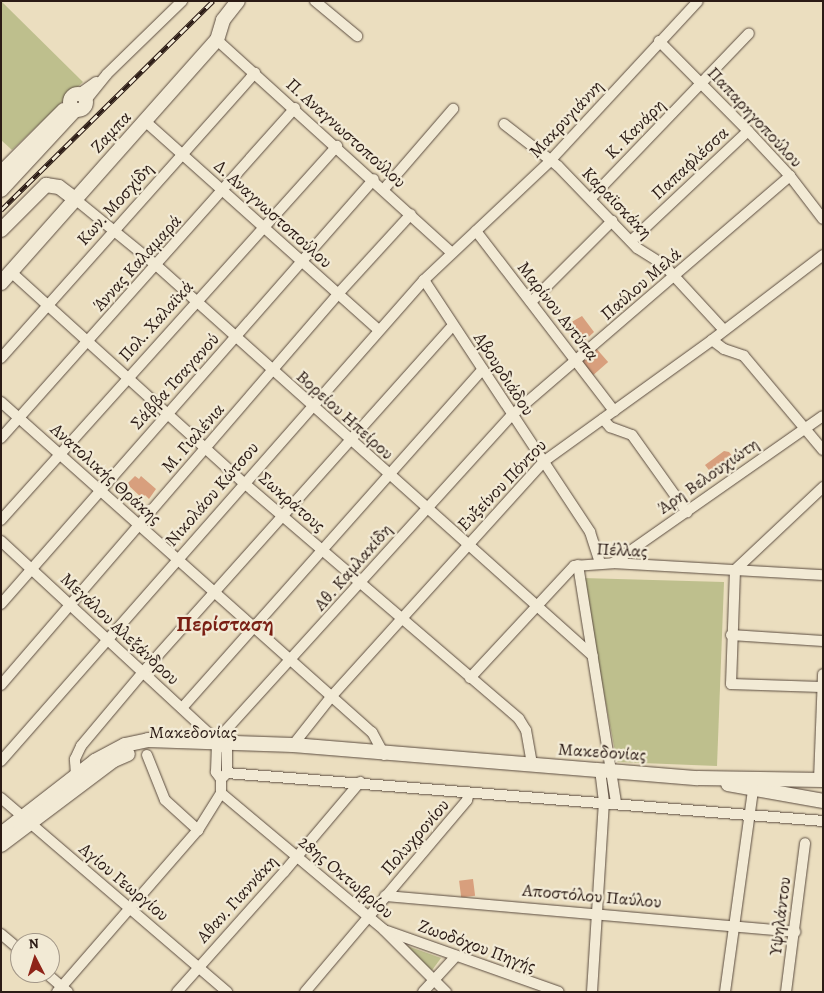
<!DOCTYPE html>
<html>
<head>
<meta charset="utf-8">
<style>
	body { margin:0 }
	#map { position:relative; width:824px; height:993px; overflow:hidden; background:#ebdebf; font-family:Alegreya,serif }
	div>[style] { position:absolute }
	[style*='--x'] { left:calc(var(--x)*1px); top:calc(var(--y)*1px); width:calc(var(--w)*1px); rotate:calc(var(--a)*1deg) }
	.green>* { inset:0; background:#bebf8d }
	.building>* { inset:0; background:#d89f7d; transform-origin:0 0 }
	.roads { filter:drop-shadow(0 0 1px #5b4c40) drop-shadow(0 0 1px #5b4c40) }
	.street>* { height:10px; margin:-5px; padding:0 5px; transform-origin:5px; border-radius:5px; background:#f2ead5 }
	.secondary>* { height:14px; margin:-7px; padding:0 7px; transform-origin:7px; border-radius:7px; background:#f2ead5 }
	.secondary>.ring { margin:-7px; padding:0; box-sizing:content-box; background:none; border:14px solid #f2ead5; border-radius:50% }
	.rail>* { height:5px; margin-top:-2.5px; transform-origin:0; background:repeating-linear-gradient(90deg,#f2ead5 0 9px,#2b1b15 0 18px); box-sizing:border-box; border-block:1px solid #2b1b15 }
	span { translate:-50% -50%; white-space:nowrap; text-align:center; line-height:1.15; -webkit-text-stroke:4.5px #f2ead5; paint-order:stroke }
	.street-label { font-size:18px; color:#2b1b15 }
	.district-label { font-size:22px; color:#7a1f14; font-weight:700 }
	.frame { position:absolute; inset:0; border:2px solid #2b1b15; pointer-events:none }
	.north { position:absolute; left:10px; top:933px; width:50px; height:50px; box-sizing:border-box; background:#f2ead5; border:1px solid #a29788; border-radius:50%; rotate:355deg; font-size:14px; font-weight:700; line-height:20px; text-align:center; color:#2b1b15 }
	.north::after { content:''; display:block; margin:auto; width:18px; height:22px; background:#8f2418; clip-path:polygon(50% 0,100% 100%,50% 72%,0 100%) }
</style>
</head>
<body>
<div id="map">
	<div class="green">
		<i style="clip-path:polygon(1px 1px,83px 82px,12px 150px,1px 140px)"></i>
		<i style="clip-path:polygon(582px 578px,724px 582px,717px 766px,617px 762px)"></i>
		<i style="clip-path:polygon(399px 943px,441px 958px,430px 973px)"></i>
	</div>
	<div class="building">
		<i style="clip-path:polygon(582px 316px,594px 332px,581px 344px,567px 329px,568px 324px)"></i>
		<i style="left:595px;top:347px;width:20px;height:20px;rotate:49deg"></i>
		<i style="clip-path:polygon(724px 451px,729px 452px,737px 462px,715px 478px,705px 465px)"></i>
		<i style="clip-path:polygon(135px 476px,139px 479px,141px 476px,156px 489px,149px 499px,145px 495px,142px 498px,127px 484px)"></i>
		<i style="left:473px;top:879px;width:17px;height:14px;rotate:83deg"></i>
	</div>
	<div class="roads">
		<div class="street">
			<i style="--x:315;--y:1;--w:55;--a:39.8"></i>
			<i style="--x:217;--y:40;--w:316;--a:42.2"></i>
			<i style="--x:659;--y:41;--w:127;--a:45.3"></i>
			<i style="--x:748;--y:131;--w:62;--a:47"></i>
			<i style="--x:790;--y:176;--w:54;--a:52.5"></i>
			<i style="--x:79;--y:94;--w:21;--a:-35"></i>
			<i style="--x:86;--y:100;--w:33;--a:-51"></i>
			<i style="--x:107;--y:74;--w:105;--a:-44.2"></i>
			<i style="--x:146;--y:122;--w:312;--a:41.8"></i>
			<i style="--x:504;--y:124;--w:68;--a:37.9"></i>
			<i style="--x:558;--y:166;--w:114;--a:46.1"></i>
			<i style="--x:637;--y:248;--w:31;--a:32"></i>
			<i style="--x:663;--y:264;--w:90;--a:47.3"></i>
			<i style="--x:384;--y:189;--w:106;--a:-49.2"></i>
			<i style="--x:591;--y:198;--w:228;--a:-46.2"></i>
			<i style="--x:75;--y:199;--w:104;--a:39.2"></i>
			<i style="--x:156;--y:265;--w:586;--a:41.82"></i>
			<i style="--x:476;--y:231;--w:227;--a:52.5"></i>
			<i style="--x:632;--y:240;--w:159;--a:-43.2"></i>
			<i style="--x:11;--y:272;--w:314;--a:42.2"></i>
			<i style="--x:244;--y:483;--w:362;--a:40.6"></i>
			<i style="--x:519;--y:719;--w:13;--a:58"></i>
			<i style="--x:526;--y:730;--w:36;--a:80"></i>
			<i style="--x:424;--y:280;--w:302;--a:56.6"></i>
			<i style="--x:590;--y:532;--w:33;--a:72"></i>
			<i style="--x:531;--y:302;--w:115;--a:-45"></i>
			<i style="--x:712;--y:340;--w:15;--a:37"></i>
			<i style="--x:724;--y:349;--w:21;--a:19"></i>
			<i style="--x:744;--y:356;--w:123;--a:50"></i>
			<i style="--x:1;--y:358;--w:382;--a:-48.3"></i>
			<i style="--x:1;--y:402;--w:497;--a:41.7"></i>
			<i style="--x:372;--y:732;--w:26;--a:62"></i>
			<i style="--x:603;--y:419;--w:11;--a:49"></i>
			<i style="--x:610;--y:427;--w:23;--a:20"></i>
			<i style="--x:632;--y:435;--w:95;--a:54.5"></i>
			<i style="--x:1;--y:438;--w:442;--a:-48.3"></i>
			<i style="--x:1;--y:520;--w:503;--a:-48.06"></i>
			<i style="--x:1;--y:541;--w:308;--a:42.8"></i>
			<i style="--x:227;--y:750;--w:23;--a:90"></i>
			<i style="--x:227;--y:773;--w:8;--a:135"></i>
			<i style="--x:613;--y:563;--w:256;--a:-35"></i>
			<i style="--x:578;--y:565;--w:240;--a:80.9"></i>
			<i style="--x:735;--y:570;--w:114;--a:92"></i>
			<i style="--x:731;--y:684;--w:90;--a:1.9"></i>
			<i style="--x:735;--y:570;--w:121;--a:-43.3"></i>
			<i style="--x:1;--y:604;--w:565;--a:-48.73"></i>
			<i style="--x:731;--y:635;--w:92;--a:3.7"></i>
			<i style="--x:470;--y:678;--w:153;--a:-47.1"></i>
			<i style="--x:574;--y:566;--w:39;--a:-4"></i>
			<i style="--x:613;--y:563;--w:210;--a:3.3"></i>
			<i style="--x:1;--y:685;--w:516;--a:-49.24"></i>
			<i style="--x:338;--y:294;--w:108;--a:-47.6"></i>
			<i style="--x:182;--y:708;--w:453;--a:-48.4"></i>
			<i style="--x:217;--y:740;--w:439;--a:-47.8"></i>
			<i style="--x:512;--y:415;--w:367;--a:-40.7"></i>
			<i style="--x:293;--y:745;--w:61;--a:-51.6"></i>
			<i style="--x:331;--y:697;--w:316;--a:-47.9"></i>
			<i style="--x:543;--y:462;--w:208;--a:-35.8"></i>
			<i style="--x:712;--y:340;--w:140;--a:-37.4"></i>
			<i style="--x:147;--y:755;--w:48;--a:68.2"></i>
			<i style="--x:165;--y:800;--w:45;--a:42.3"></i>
			<i style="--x:1;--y:761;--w:641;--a:-48.67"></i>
			<i style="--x:424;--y:280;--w:172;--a:-43.3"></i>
			<i style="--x:549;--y:162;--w:219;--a:-47.2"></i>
			<i style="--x:227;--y:773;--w:598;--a:4.6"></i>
			<i style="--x:76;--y:775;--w:16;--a:-94"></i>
			<i style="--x:75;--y:759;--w:14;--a:-65"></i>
			<i style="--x:81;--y:746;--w:97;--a:-50"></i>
			<i style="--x:143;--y:672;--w:465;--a:-48.2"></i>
			<i style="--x:819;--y:780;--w:106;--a:-87.8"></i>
			<i style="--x:221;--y:793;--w:213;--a:40"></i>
			<i style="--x:384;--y:930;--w:88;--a:45"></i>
			<i style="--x:1;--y:798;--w:298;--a:40.6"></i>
			<i style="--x:385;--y:896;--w:412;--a:5"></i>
			<i style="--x:387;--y:931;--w:182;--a:19.5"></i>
			<i style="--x:1;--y:934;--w:25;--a:40"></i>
			<i style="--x:46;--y:973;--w:29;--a:41"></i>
			<i style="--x:57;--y:992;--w:215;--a:-49"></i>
			<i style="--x:198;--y:830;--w:44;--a:-58.1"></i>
			<i style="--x:221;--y:793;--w:14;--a:-90"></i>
			<i style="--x:221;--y:779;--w:9;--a:-126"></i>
			<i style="--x:216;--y:772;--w:32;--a:-88"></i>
			<i style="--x:177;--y:992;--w:161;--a:-48.3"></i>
			<i style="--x:284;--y:872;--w:118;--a:-49.8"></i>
			<i style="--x:305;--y:992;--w:251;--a:-49.8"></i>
			<i style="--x:467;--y:800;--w:7;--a:-74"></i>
			<i style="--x:423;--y:992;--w:49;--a:-47.5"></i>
			<i style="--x:592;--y:992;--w:190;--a:-86.4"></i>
			<i style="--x:604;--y:802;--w:31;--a:-97"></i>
			<i style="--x:725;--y:992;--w:205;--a:-82.1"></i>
			<i style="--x:786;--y:992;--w:150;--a:-82.7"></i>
		</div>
		<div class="secondary">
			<i class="ring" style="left:70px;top:94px;width:2px;height:2px"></i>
			<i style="--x:1;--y:173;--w:89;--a:-45"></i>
			<i style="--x:1;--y:190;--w:109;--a:-47.2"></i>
			<i style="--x:1;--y:230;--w:64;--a:-45"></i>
			<i style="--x:46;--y:185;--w:13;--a:9"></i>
			<i style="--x:59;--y:187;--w:20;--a:37"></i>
			<i style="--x:1;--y:283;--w:325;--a:-48.4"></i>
			<i style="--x:217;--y:40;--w:21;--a:-73"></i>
			<i style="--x:223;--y:20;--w:24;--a:-52"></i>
			<i style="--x:728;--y:784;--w:97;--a:10.1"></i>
			<i style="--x:1;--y:834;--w:119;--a:-37.8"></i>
			<i style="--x:95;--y:761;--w:34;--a:-28"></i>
			<i style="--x:125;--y:745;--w:24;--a:-12"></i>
			<i style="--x:148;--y:740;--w:145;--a:2"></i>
			<i style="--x:293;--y:745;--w:406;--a:4.7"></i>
			<i style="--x:698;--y:778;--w:125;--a:0.9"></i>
			<i style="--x:1;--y:845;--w:141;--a:-37"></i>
			<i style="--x:114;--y:760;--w:15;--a:-23"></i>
		</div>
	</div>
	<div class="rail">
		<i style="--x:1;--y:210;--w:298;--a:-44.6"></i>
	</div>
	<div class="street-label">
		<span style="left:755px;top:117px;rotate:47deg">Παπαρηγοπούλου</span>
		<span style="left:566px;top:119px;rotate:-47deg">Μακρυγιάννη</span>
		<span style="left:635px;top:129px;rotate:-45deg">Κ. Κανάρη</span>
		<span style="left:111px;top:132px;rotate:-47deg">Ζαμπα</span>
		<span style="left:346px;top:133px;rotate:42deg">Π. Αναγνωστοπούλου</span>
		<span style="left:690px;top:163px;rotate:-43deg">Παπαφλέσσα</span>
		<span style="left:617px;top:203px;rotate:46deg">Καραϊσκάκη</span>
		<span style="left:115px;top:204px;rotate:-48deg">Κων. Μοσχίδη</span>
		<span style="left:273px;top:214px;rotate:42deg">Δ. Αναγνωστοπούλου</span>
		<span style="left:137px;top:263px;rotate:-48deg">Άννας Καλαμαρά</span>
		<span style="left:641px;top:284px;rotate:-41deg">Παύλου Μελά</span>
		<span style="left:558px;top:311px;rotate:52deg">Μαρίνου Αντύπα</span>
		<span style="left:156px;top:321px;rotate:-48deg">Πολ. Χαλαϊκά</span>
		<span style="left:504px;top:374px;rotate:57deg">Αβουρδιάδου</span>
		<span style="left:175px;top:381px;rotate:-48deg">Σάββα Τσαγανού</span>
		<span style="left:345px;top:415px;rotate:42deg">Βορείου Ηπείρου</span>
		<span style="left:193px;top:438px;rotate:-49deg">Μ. Γιαλένια</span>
		<span style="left:106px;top:474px;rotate:42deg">Ανατολικής Θράκης</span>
		<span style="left:708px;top:476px;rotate:-35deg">Άρη Βελουχιώτη</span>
		<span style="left:502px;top:485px;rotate:-46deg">Ευξείνου Πόντου</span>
		<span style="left:212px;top:494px;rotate:-49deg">Νικολάου Κώτσου</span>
		<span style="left:292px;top:502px;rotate:41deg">Σωκράτους</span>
		<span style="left:622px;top:550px;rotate:3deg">Πέλλας</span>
		<span style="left:353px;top:567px;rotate:-49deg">Αθ. Καμλακίδη</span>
		<span style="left:120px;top:629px;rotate:43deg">Μεγάλου Αλεξάνδρου</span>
		<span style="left:193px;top:732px">Μακεδονίας</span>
		<span style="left:602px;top:752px;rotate:4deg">Μακεδονίας</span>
		<span style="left:415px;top:837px;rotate:-49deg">Πολυχρονίου</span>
		<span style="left:346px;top:877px;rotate:40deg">28ης Οκτωβρίου</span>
		<span style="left:124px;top:882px;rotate:40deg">Αγίου Γεωργίου</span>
		<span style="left:592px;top:896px;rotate:5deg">Αποστόλου Παύλου</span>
		<span style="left:237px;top:899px;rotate:-48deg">Αθαν. Γιαννάκη</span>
		<span style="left:780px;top:916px;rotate:-83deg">Υψηλάντου</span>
		<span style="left:477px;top:946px;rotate:20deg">Ζωοδόχου Πηγής</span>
	</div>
	<div class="district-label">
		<span style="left:225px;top:625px">Περίσταση</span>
	</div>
	<div class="frame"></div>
	<div class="north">N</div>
</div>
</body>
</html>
